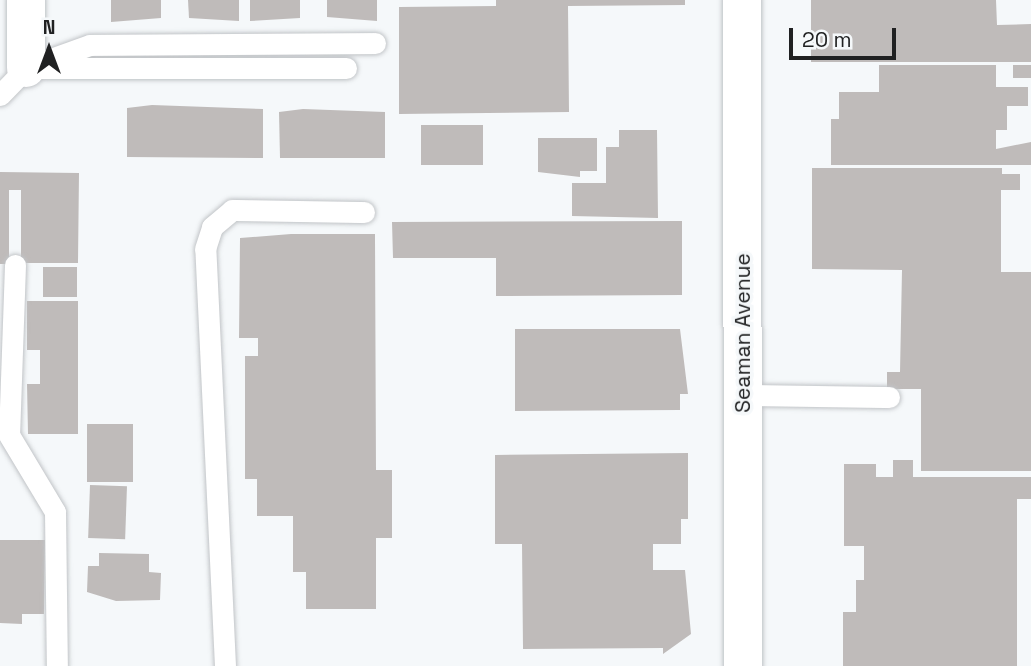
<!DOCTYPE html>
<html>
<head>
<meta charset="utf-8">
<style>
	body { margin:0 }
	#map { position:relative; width:1031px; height:666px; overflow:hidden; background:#f5f8fa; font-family:"Space Grotesk",sans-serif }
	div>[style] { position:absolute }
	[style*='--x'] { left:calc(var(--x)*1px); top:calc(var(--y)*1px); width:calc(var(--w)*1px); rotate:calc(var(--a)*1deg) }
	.building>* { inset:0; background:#bfbbba; transform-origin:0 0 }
	.roads { filter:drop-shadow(0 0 2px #c1c4c7) drop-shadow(0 0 2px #c1c4c7) }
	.lane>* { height:21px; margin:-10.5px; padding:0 10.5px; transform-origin:10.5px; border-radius:10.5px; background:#fff }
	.street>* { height:38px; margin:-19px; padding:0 19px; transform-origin:19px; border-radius:19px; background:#fff }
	span { translate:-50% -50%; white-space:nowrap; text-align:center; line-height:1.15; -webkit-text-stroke:7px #f5f8fa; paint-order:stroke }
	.street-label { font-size:21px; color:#202122 }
	.north { position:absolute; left:14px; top:14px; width:70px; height:70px; -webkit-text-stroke:5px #f5f8fa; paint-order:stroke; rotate:0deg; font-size:19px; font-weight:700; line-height:28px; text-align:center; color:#202122 }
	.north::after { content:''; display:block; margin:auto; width:24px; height:32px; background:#202122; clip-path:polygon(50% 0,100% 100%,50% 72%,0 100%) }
	.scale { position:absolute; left:789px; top:28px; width:107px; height:32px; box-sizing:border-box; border:4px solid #202122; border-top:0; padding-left:9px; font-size:21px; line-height:24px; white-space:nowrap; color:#202122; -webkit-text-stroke:5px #f5f8fa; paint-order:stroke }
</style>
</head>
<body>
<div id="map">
	<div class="building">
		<i style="clip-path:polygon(111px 0,161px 0,161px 18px,111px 22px)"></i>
		<i style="clip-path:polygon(188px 0,239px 0,239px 21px,189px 18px)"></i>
		<i style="clip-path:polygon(250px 0,300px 0,300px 18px,250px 21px)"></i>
		<i style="clip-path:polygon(327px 0,377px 0,377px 21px,327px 17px)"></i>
		<i style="clip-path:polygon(496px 0,685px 0,685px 5px,568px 6px,569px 112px,399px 114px,399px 7px,496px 6px)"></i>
		<i style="clip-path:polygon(811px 0,996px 0,997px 25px,1031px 24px,1031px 62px,811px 62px)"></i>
		<i style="clip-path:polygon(879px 65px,996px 65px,996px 87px,1028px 87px,1028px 106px,1007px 106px,1007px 130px,996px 130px,996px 149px,1031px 142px,1031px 165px,831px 165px,831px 119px,839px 119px,839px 92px,879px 92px)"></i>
		<i style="left:1013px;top:65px;width:18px;height:13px"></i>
		<i style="clip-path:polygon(152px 105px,263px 109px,263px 158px,127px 157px,127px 108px)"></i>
		<i style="clip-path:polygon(303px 109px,385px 112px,385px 158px,280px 158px,279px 112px)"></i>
		<i style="left:483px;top:125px;width:40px;height:62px;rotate:90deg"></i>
		<i style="clip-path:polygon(619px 130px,657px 130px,658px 218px,572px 216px,572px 183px,606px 183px,606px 147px,619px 147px)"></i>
		<i style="clip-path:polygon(538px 138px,597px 138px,597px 171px,580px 171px,580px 177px,538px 172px)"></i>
		<i style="clip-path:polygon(812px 168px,1002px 168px,1002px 174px,1020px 174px,1020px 190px,1001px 190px,1001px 272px,1031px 272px,1031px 471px,921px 471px,921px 389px,887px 389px,887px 372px,900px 372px,902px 270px,812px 269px)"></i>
		<i style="clip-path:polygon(0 172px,79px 173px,78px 263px,21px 263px,21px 190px,9px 190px,9px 264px,0 264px)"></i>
		<i style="clip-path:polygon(682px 221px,682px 295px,496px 296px,496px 258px,393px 258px,392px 222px)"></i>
		<i style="clip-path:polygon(291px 234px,375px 234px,376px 470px,392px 470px,392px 538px,376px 538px,376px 609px,306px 609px,306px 572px,293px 572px,293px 516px,257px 516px,257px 479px,245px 479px,245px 356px,258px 356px,258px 338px,239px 338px,240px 238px)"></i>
		<i style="left:77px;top:267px;width:30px;height:34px;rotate:90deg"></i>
		<i style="clip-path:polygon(27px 301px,78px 301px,78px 434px,28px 434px,27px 384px,40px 384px,40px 350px,27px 350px)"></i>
		<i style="clip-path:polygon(515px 329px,680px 329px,688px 394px,680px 394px,680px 410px,515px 411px)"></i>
		<i style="left:87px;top:424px;width:46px;height:58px"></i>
		<i style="clip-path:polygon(688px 453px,688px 519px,681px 519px,681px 544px,653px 544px,653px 570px,685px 570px,691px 634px,663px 654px,663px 648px,523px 649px,522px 544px,495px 544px,495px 455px)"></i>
		<i style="clip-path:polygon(893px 460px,913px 460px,913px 477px,1031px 477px,1031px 499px,1017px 499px,1017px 666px,843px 666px,843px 612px,856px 612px,856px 580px,864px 580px,864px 546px,844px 546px,844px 464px,876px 464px,876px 477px,893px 477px)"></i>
		<i style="left:90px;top:485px;width:37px;height:53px;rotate:2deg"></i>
		<i style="clip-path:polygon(0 540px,45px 540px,44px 614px,22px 614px,22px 624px,0 623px)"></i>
		<i style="clip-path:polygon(99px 553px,149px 554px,149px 572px,161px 573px,160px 600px,116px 601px,87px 592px,88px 566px,99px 566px)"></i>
	</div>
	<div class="roads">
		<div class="lane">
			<i style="--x:38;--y:68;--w:308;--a:0"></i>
			<i style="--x:0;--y:95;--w:37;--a:-46"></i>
			<i style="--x:26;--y:68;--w:68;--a:-19.8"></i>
			<i style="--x:90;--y:45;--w:285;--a:-0.4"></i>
			<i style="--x:15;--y:265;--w:170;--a:92"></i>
			<i style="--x:9;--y:435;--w:90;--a:59.1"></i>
			<i style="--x:55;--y:512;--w:154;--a:89.3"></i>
			<i style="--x:743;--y:395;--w:146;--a:0.8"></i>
			<i style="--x:225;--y:666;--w:417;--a:-92.7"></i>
			<i style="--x:205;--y:249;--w:23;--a:-72"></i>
			<i style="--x:212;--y:227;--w:26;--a:-40"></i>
			<i style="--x:232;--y:210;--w:132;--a:0.9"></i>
		</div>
		<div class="street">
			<i style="--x:26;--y:0;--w:68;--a:90"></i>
			<i style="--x:742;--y:0;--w:666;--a:89.91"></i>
		</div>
	</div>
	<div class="street-label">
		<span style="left:743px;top:333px;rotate:-90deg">Seaman Avenue</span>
	</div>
	<div class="north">N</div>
	<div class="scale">20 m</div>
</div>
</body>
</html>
